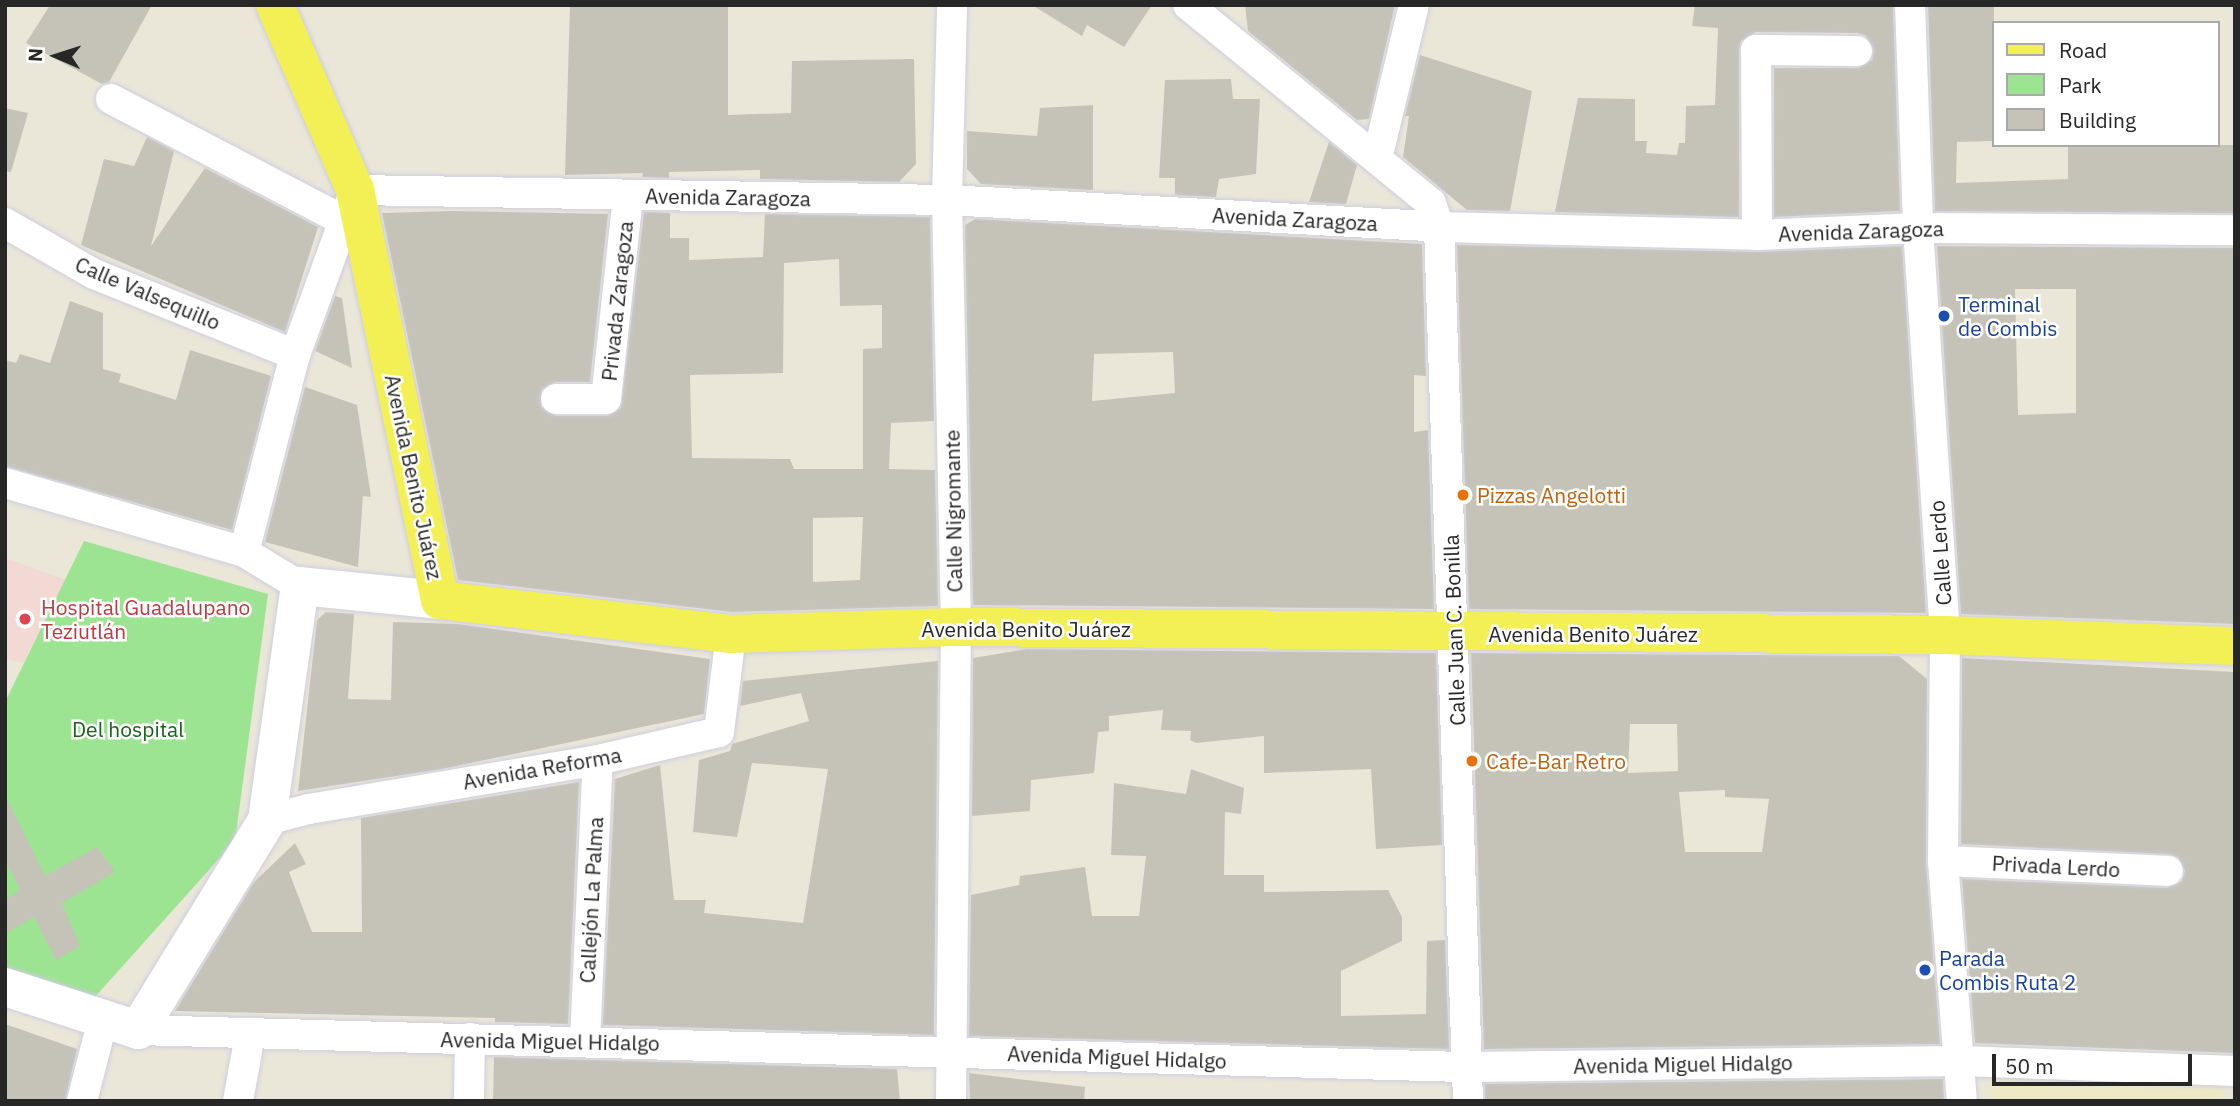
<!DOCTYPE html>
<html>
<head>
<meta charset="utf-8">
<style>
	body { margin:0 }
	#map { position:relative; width:2240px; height:1106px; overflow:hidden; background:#ebe7d8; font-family:"IBM Plex Sans",sans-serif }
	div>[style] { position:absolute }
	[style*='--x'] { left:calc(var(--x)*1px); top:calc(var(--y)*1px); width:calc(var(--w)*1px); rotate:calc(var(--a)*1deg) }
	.education>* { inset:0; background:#ede9c6 }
	.medical>* { inset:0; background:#f2d9d4 }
	.green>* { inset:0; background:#9ce392 }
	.building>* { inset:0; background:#c5c3b8 }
	.roads { filter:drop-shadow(0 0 2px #cecde1) drop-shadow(0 0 2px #cecde1) }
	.minor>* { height:30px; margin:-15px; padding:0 15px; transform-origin:15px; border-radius:15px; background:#fff }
	.secondary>* { height:38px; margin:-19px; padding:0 19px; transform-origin:19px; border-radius:19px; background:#fff }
	.primary>* { height:38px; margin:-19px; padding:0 19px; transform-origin:19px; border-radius:19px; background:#f3f055 }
	.dots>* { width:19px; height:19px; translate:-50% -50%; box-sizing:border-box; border:4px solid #fff; border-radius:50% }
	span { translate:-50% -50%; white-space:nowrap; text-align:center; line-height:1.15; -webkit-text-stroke:5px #fff; paint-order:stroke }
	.street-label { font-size:21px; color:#272727 }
	.transit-label { font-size:21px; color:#164399 }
	.left { translate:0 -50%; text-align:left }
	.food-label { font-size:21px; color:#c56008 }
	.health-label { font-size:21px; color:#be3a42 }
	.park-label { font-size:21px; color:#176418 }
	.frame { position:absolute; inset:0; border:7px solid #272727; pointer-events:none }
	.legend { position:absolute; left:1992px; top:21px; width:228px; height:126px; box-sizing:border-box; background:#fff; border:2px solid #a9a9a9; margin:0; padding:9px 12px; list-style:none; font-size:21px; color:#272727 }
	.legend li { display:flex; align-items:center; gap:14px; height:35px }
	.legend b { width:35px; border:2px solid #a9a9a9 }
	.north { position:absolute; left:21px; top:21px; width:70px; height:70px; -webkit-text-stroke:5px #fff; paint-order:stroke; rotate:273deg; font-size:19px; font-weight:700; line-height:28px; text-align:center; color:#272727 }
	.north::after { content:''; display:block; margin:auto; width:24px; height:32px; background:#272727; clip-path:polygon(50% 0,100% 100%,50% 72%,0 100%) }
	.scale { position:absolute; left:1992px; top:1054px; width:200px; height:32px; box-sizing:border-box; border:4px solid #272727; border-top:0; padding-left:9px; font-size:21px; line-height:24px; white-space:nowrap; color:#272727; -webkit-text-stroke:5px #fff; paint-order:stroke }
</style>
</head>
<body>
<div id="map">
	<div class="education">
		<i style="clip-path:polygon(1990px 1073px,2222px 1085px,2222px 1101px,1990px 1101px)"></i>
	</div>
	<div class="medical">
		<i style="clip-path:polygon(5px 558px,67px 580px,23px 663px,5px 659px)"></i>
	</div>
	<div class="green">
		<i style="clip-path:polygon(84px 541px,268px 594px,235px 841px,85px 1008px,5px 982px,5px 702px)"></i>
	</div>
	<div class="building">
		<i style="clip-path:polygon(50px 5px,152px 5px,109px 82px,102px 84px,26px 43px)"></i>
		<i style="clip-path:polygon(570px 5px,728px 5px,728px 115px,791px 113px,792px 61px,914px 59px,916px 164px,899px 182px,760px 179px,760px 170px,669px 172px,669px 178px,642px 177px,643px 173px,565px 175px)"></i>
		<i style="clip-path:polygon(1032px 5px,1152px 5px,1124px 47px,1087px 25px,1082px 36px)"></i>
		<i style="clip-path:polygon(1245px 5px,1395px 5px,1369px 119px,1357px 120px,1248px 31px)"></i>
		<i style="clip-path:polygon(1695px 5px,1893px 5px,1900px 211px,1774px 217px,1774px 68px,1858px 68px,1872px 60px,1874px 50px,1866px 36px,1857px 33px,1756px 32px,1741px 41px,1739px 50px,1739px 217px,1555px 212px,1578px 98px,1635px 99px,1635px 141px,1647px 141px,1646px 153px,1677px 155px,1679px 143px,1685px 143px,1686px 106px,1715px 105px,1718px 28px,1692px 26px)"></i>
		<i style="clip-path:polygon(1928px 5px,1994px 5px,1993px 141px,1957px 142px,1956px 183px,2068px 179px,2068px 145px,2235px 145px,2235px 213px,1935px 211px)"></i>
		<i style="clip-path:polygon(1420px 55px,1532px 91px,1510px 211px,1467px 210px,1403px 157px,1409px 116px,1405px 116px)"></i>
		<i style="clip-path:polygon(1231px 79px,1233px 99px,1260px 99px,1256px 174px,1219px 179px,1216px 197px,1175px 195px,1175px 178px,1159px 178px,1165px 80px)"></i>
		<i style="clip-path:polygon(1093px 105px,1093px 190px,981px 184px,967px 169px,967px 131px,1037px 136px,1040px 108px)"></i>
		<i style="clip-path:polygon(5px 108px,28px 113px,11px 172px,5px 171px)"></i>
		<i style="clip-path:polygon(147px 137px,174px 151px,151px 246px,205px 168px,318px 227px,285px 332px,81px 245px,104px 159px,134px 166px)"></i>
		<i style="clip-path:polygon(1329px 142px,1357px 165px,1346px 204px,1309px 202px)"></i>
		<i style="clip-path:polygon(evenodd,453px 211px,608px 214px,590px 382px,555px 382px,541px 390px,541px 407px,556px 416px,607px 416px,621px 408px,644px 212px,670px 213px,670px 238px,689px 238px,689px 260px,763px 257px,765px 214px,930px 217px,934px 421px,891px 423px,889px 469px,935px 470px,938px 606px,732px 612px,458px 580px,382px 213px,453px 211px,839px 259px,840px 306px,882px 305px,882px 348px,863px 349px,863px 469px,794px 469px,790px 459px,692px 458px,690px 375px,783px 373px,784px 263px,839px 259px,453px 211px,863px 517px,860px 580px,813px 582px,813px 518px,863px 517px)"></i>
		<i style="clip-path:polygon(evenodd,975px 219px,1422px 244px,1426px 376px,1414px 375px,1414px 432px,1428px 430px,1434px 609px,973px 605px,965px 225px,975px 219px,1173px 352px,1175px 393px,1092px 401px,1094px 354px,1173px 352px)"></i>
		<i style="clip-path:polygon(1457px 245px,1757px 252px,1902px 246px,1926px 613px,1469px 609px)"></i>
		<i style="clip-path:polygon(evenodd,1937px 246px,2235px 248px,2235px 624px,1961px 614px,1937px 246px,2015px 289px,2076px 289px,2076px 413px,2018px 415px,2015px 289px)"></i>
		<i style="clip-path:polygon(335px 296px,342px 298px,352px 368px,315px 351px)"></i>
		<i style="clip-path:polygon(70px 301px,103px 313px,103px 369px,121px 374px,119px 382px,176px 400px,190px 350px,271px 376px,232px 530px,5px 466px,5px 360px,16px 363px,20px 354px,50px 363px)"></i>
		<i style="clip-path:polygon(305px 387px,357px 405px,371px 497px,363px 496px,358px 567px,265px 542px)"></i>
		<i style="clip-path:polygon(326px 612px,354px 614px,348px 699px,391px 700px,393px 622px,458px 624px,710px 659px,704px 714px,442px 769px,298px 791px,317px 620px)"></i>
		<i style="clip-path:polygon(1027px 649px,1436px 653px,1442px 845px,1376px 849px,1371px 769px,1264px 773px,1264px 736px,1196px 743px,1190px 740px,1191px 731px,1161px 730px,1163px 710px,1109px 716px,1109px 731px,1098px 732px,1094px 773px,1031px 780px,1030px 811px,972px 816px,973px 658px)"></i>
		<i style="clip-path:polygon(evenodd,1471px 653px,1899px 656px,1927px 679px,1926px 862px,1940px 1044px,1484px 1049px,1471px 653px,1630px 724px,1677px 724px,1678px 771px,1628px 773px,1630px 724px,1471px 653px,1725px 790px,1725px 797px,1769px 799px,1762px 852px,1685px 852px,1679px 792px,1725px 790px)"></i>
		<i style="clip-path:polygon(1962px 658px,2235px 672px,2235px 1053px,1975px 1043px,1962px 879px,2167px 888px,2182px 881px,2185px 871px,2178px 857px,2169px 854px,1961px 844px)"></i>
		<i style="clip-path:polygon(938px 661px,934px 1035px,603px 1025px,615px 779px,660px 765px,674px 900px,706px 900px,704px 913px,803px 923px,828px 769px,752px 763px,737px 837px,693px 832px,699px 760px,730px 751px,732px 744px,809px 721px,801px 693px,740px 706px,743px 681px)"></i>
		<i style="clip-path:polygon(1191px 769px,1244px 788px,1241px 814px,1225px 812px,1224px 875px,1264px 875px,1264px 892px,1388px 890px,1402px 917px,1402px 941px,1341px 971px,1341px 1016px,1426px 1014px,1427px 941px,1445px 940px,1449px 1049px,969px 1036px,971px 895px,1019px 885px,1020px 876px,1085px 867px,1092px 916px,1139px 916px,1146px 856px,1111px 855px,1114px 783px,1186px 794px)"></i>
		<i style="clip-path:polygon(579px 782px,568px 1024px,495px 1022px,495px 1018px,175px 1011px,254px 882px,295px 843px,306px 864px,289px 872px,312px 932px,362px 932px,361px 818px)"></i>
		<i style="clip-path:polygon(5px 795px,45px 876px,97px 847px,115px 872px,62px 903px,80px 946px,56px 960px,34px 917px,5px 934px,5px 900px,20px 890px,5px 860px)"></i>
		<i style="clip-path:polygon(5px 1024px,77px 1049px,65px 1101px,5px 1101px)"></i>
		<i style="clip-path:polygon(494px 1057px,897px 1069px,900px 1101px,493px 1101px)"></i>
		<i style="clip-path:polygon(969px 1073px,1085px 1087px,1084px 1101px,970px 1101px)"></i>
		<i style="clip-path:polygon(1943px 1079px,1944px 1101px,1485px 1101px,1485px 1084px)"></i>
	</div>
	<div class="roads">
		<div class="minor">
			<i style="--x:1188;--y:5;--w:313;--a:39.2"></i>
			<i style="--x:1431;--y:203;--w:25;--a:72"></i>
			<i style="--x:1439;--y:227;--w:874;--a:88.1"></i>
			<i style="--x:1910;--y:5;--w:223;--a:87.9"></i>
			<i style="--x:1918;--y:228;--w:408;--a:86.2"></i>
			<i style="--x:1945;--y:635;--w:226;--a:90.5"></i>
			<i style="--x:1943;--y:861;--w:241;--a:85.5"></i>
			<i style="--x:111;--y:99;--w:281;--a:27.6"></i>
			<i style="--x:1377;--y:159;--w:158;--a:-76.5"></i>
			<i style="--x:5;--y:223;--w:103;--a:29.8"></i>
			<i style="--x:94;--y:274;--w:217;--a:21.9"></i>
			<i style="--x:1757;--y:235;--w:185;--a:-90.3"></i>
			<i style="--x:1756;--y:50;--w:101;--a:0.6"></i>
			<i style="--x:556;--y:399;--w:50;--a:0"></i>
			<i style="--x:606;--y:399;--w:204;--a:-83.8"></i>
			<i style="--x:5;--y:483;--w:249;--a:16.1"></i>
			<i style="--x:244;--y:552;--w:66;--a:31.3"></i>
			<i style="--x:244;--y:552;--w:203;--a:-75.5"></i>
			<i style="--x:295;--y:355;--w:176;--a:-70"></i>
			<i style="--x:355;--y:190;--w:592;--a:0.97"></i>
			<i style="--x:947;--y:200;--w:493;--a:3.1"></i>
			<i style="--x:1439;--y:227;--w:318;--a:1.4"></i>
			<i style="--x:1757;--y:235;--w:161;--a:-2.5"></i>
			<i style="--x:1918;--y:228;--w:317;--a:0.4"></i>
			<i style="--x:267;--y:820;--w:43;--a:-14.7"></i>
			<i style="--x:309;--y:809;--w:293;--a:-9.6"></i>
			<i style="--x:598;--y:760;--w:124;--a:-13"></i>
			<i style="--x:719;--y:732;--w:99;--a:-83"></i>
			<i style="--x:1943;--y:861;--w:225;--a:2.5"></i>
			<i style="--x:138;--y:1030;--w:1329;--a:1.6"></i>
			<i style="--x:1466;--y:1067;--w:496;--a:-0.7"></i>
			<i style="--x:1962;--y:1061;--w:273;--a:2.1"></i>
			<i style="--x:585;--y:1041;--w:281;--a:-87.4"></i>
			<i style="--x:82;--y:1101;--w:85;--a:-75.6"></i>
			<i style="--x:238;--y:1101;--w:67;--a:-79.7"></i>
			<i style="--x:469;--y:1101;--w:63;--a:-89.1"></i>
			<i style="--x:951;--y:1101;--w:474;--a:-89.4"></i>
			<i style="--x:956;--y:627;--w:427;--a:-91.2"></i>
			<i style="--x:947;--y:200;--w:195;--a:-88.5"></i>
		</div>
		<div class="secondary">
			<i style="--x:5;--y:987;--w:140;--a:17.9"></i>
			<i style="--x:138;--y:1030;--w:246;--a:-58.4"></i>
			<i style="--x:267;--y:820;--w:236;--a:-82"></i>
			<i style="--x:300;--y:586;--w:141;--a:5.7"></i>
		</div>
		<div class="primary">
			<i style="--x:275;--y:5;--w:202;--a:66.6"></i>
			<i style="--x:355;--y:190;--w:419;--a:78.3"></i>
			<i style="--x:440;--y:600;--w:293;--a:6.7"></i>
			<i style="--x:731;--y:634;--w:225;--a:-1.8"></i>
			<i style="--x:956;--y:627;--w:989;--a:0.46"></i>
			<i style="--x:1945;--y:635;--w:290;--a:2.2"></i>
		</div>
	</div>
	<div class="dots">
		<i style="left:1944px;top:316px;background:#1a4fb4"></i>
		<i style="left:1463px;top:495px;background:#e8710a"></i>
		<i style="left:25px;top:619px;background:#e0444e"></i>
		<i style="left:1472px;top:761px;background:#e8710a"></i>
		<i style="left:1925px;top:970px;background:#1a4fb4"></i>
	</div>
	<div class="street-label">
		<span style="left:728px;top:197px;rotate:1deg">Avenida Zaragoza</span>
		<span style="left:1295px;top:219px;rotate:3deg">Avenida Zaragoza</span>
		<span style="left:1861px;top:231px;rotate:-2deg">Avenida Zaragoza</span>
		<span style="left:148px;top:293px;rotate:23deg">Calle Valsequillo</span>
		<span style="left:617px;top:301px;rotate:-84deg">Privada Zaragoza</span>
		<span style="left:414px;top:477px;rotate:78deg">Avenida Benito Juárez</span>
		<span style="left:953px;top:511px;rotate:-91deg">Calle Nigromante</span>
		<span style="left:1940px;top:553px;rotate:-94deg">Calle Lerdo</span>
		<span style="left:1026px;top:629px">Avenida Benito Juárez</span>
		<span style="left:1454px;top:630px;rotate:-92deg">Calle Juan C. Bonilla</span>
		<span style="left:1593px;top:634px">Avenida Benito Juárez</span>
		<span style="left:542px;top:768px;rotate:-10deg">Avenida Reforma</span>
		<span style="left:2056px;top:866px;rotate:3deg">Privada Lerdo</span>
		<span style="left:591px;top:900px;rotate:-87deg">Callejón La Palma</span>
		<span style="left:550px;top:1041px;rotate:1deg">Avenida Miguel Hidalgo</span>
		<span style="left:1117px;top:1057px;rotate:2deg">Avenida Miguel Hidalgo</span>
		<span style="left:1683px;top:1064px;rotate:-1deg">Avenida Miguel Hidalgo</span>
	</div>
	<div class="transit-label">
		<span class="left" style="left:1958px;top:316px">Terminal<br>de Combis</span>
		<span class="left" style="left:1939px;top:970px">Parada<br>Combis Ruta 2</span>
	</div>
	<div class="food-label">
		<span class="left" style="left:1477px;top:495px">Pizzas Angelotti</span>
		<span class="left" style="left:1486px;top:761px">Cafe-Bar Retro</span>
	</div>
	<div class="health-label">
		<span class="left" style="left:41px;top:619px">Hospital Guadalupano<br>Teziutlán</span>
	</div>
	<div class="park-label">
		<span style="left:128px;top:729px">Del hospital</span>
	</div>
	<div class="frame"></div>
	<ul class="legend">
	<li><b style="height:9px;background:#f3f055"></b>Road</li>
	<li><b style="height:19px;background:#9ce392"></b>Park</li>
	<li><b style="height:19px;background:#c5c3b8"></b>Building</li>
	</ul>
	<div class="north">N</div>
	<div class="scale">50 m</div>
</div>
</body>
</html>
